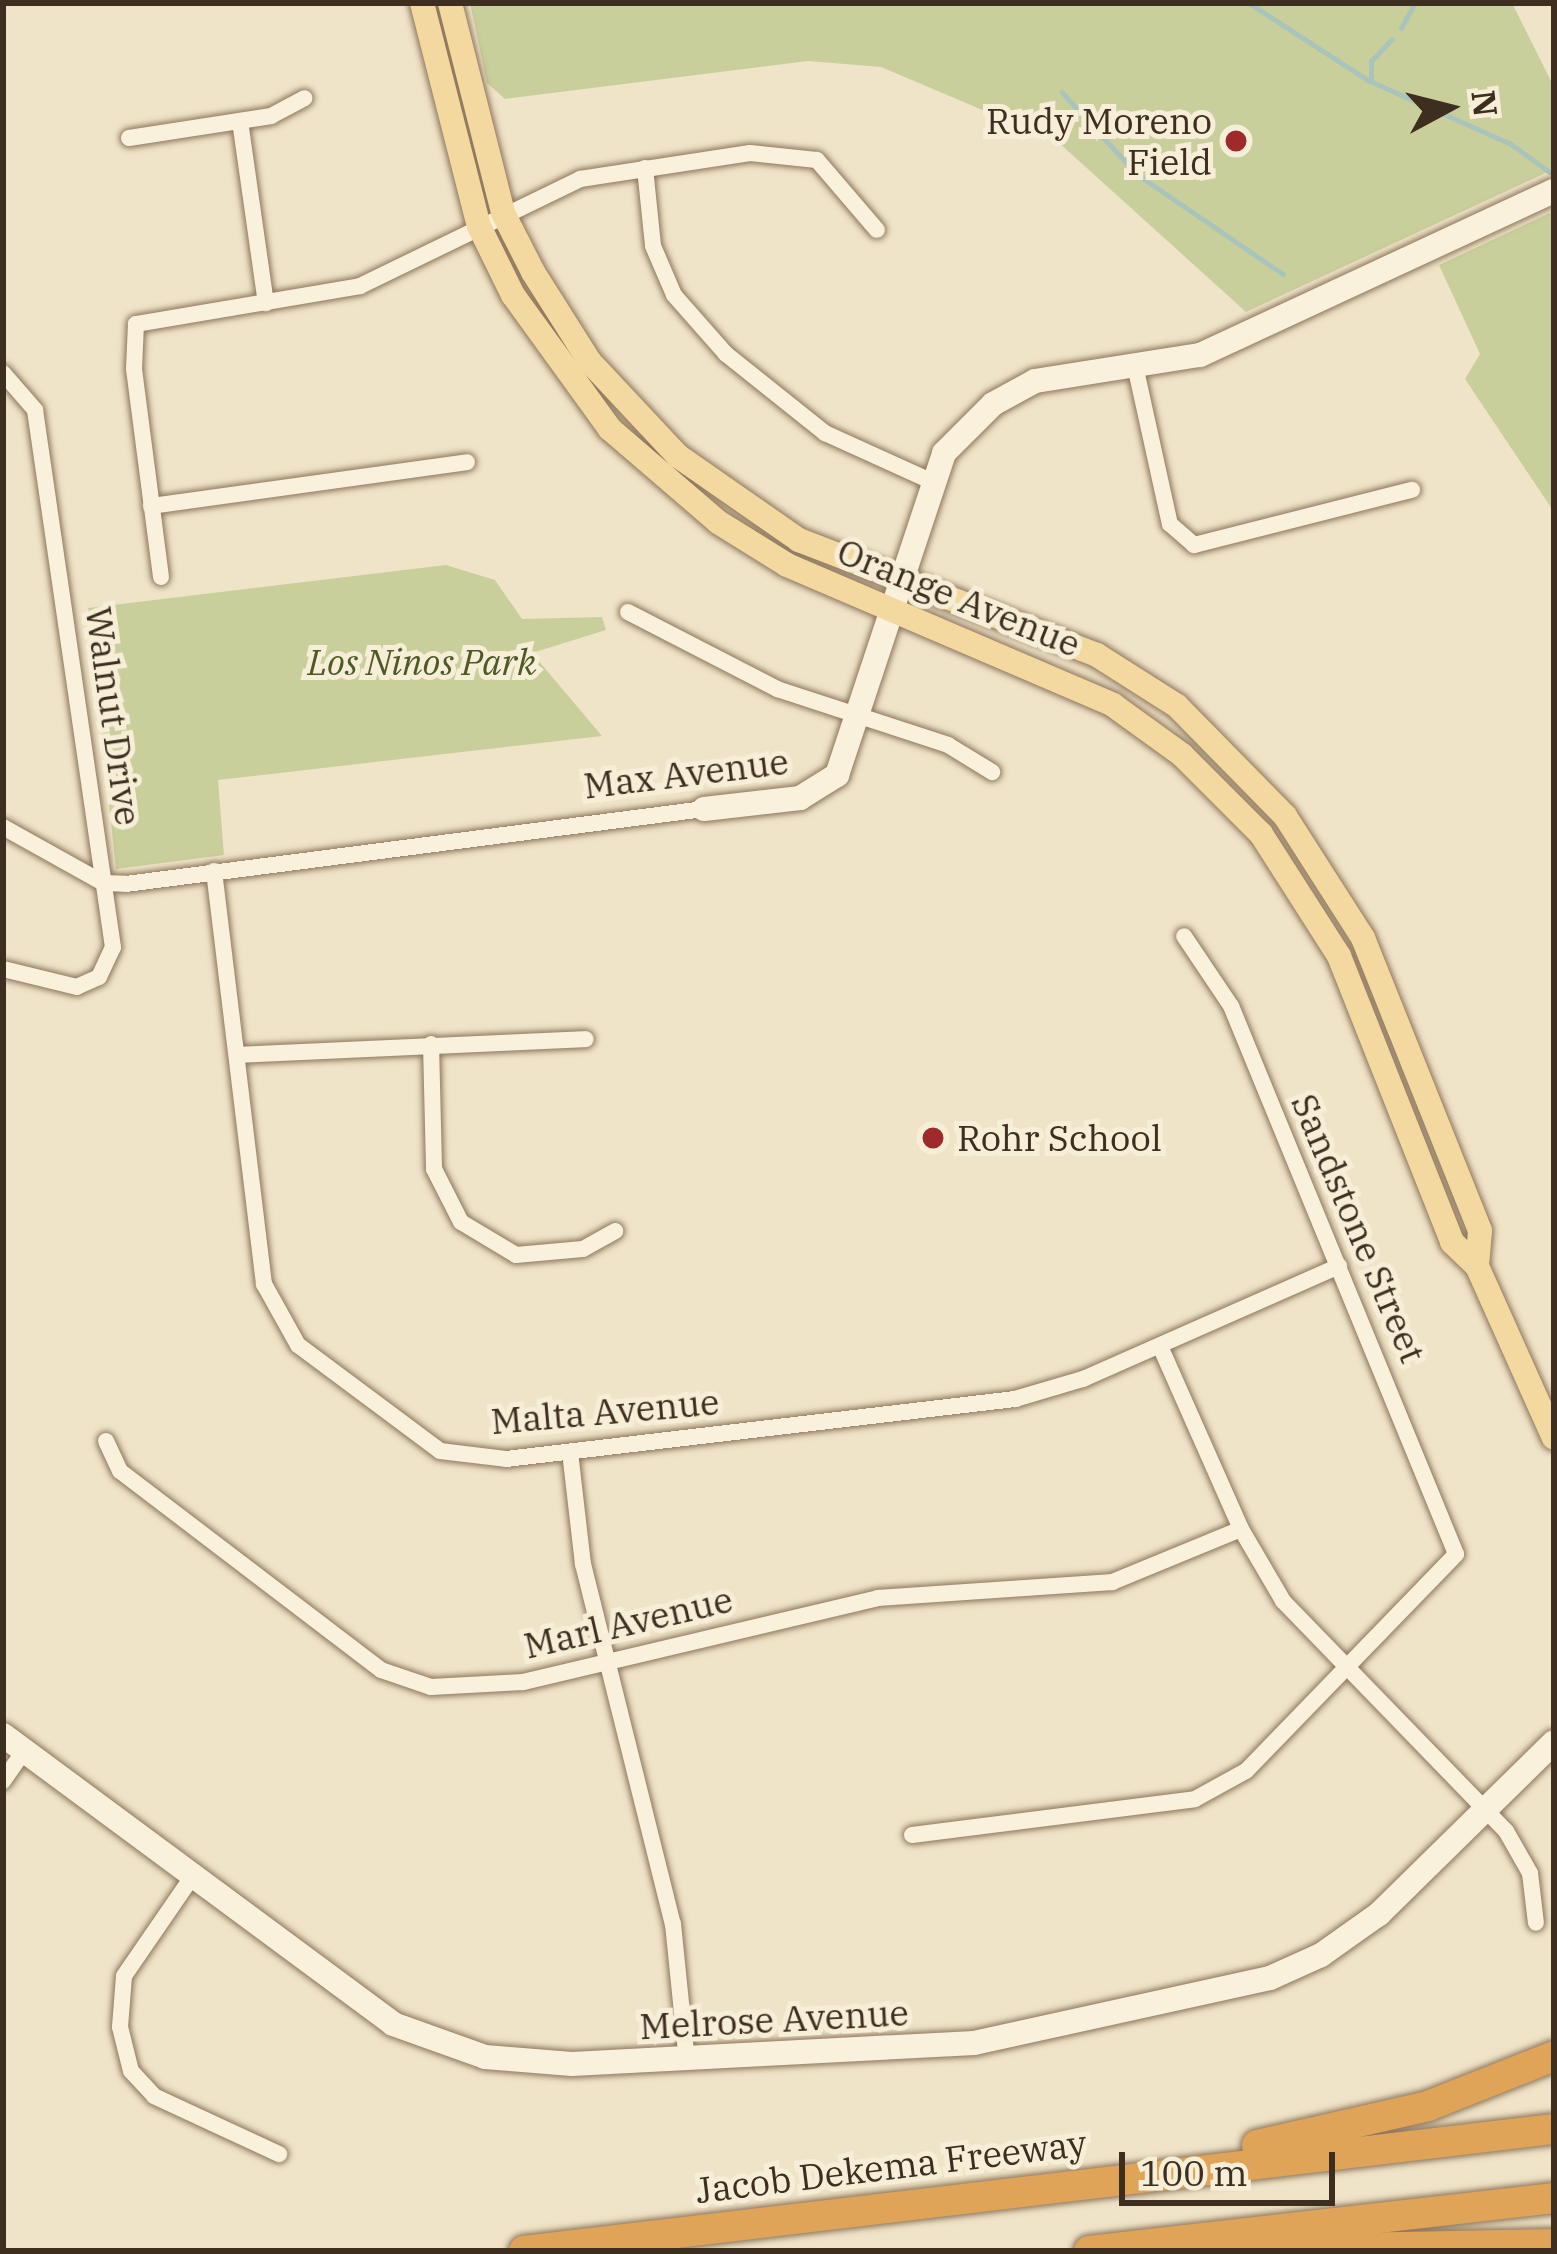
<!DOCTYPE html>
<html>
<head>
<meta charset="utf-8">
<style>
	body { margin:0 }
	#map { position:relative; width:1557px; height:2254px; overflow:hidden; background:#f0e4c8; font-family:"IBM Plex Serif",serif }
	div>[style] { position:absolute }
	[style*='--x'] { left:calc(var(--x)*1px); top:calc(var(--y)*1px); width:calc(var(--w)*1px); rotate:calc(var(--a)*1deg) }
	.green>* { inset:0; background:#c9cf9b }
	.stream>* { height:4.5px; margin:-2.25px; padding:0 2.25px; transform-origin:2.25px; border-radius:2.25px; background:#a9c4bc }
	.roads { filter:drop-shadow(0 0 3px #8d765c) drop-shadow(0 0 3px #8d765c) }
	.street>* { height:16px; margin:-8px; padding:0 8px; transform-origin:8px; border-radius:8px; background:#faf1dc }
	.secondary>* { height:24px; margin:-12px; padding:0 12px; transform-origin:12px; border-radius:12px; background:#faf1dc }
	.primary>* { height:24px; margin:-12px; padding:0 12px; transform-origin:12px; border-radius:12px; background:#f3d9a0 }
	.highway>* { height:30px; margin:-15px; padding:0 15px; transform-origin:15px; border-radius:15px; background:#e0a458 }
	.dots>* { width:33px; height:33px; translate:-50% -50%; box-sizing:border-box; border:6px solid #f7eed8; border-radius:50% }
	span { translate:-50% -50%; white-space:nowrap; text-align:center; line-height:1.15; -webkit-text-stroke:10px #f7eed8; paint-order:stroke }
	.poi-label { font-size:36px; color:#3d2e20 }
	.right { translate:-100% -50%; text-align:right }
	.left { translate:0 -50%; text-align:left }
	.street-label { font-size:36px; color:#3d2e20 }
	.park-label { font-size:36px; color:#4d5a26; font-style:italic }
	.frame { position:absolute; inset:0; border:6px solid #3d2e20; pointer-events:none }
	.north { position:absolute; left:1389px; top:48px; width:120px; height:120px; -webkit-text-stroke:9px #f7eed8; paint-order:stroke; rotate:83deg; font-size:33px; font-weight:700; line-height:48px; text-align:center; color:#3d2e20 }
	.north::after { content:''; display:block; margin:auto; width:42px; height:54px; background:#3d2e20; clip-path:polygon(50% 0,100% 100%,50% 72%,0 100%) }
	.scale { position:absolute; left:1119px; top:2152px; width:216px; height:54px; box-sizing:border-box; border:6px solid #3d2e20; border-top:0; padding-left:15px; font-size:36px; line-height:42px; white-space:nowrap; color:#3d2e20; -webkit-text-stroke:9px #f7eed8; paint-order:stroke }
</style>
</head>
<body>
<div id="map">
	<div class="green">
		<i style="clip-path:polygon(470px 3px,1512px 3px,1554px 87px,1554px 169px,1246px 312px,1058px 142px,881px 67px,808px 61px,505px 99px,487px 83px)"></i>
		<i style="clip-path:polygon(1554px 211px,1554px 512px,1465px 379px,1480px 354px,1439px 265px)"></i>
		<i style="clip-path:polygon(446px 565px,495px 580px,522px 619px,602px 617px,606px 630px,532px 653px,602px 736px,218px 780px,224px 855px,116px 869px,88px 608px)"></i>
	</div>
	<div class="stream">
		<i style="--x:1249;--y:3;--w:142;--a:32.9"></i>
		<i style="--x:1368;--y:80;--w:157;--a:24.1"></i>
		<i style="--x:1511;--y:144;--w:48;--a:35.7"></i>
		<i style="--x:1401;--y:28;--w:29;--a:-61"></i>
		<i style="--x:1371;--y:79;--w:18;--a:-90"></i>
		<i style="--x:1371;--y:61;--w:30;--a:-46"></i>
		<i style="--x:1062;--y:92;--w:111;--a:47.6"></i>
		<i style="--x:1137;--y:174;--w:177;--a:34.4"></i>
	</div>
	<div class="roads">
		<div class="street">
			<i style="--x:240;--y:121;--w:184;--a:81.9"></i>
			<i style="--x:129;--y:138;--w:144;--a:-8.8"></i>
			<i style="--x:271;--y:116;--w:38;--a:-28"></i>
			<i style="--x:645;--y:168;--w:78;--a:84.1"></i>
			<i style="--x:653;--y:246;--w:53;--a:66.8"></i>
			<i style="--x:674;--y:295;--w:79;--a:48.6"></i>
			<i style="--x:726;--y:354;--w:127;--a:38.6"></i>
			<i style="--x:825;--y:433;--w:119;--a:24.4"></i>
			<i style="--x:1136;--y:370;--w:158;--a:77.6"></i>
			<i style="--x:1170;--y:524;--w:32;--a:41"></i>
			<i style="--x:1194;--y:545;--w:225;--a:-14.2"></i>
			<i style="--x:3;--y:373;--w:49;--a:49.1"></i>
			<i style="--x:35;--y:410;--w:543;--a:81.74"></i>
			<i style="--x:113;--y:947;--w:33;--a:115"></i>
			<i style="--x:99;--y:977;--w:24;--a:156"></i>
			<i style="--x:77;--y:987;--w:76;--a:-166.3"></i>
			<i style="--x:151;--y:506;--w:319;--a:-7.9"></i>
			<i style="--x:161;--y:577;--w:210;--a:-97.4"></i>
			<i style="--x:134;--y:369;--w:45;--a:-87.5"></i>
			<i style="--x:136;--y:324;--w:227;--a:-9.6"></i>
			<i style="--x:360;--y:286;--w:245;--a:-25.9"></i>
			<i style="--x:580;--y:179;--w:172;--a:-8.7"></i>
			<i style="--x:750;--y:153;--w:67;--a:6"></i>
			<i style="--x:817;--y:160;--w:92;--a:49.4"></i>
			<i style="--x:628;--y:612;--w:168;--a:27.3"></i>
			<i style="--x:777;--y:689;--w:180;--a:18.1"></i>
			<i style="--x:948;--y:745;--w:52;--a:31.5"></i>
			<i style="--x:3;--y:827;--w:115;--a:29.2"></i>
			<i style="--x:103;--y:883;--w:23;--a:2"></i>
			<i style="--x:126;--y:884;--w:583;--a:-7.39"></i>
			<i style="--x:214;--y:871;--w:416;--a:83.1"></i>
			<i style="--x:264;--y:1284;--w:70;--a:60.9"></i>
			<i style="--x:298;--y:1345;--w:177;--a:36.7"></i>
			<i style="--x:440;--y:1451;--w:66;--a:6.9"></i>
			<i style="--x:506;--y:1459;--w:513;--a:-6.72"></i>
			<i style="--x:1015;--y:1399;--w:71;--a:-16.4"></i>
			<i style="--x:1083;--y:1379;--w:280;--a:-23.8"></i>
			<i style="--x:431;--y:1044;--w:125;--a:88.6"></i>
			<i style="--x:434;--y:1169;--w:59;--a:63"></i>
			<i style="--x:461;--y:1222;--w:64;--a:31"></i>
			<i style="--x:516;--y:1255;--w:67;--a:-5.1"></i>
			<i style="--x:583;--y:1249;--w:37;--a:-29"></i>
			<i style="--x:238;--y:1055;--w:348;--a:-2.6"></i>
			<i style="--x:1160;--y:1346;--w:200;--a:66.1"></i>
			<i style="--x:1241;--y:1529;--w:83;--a:59.7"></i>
			<i style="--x:1283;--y:1601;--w:320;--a:45.9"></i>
			<i style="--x:1506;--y:1831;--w:48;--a:60.3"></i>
			<i style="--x:1530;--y:1873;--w:50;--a:83.2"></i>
			<i style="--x:106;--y:1441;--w:33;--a:65"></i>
			<i style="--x:120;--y:1471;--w:328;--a:37.3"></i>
			<i style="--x:381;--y:1670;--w:53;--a:18.8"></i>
			<i style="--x:431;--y:1687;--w:92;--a:-3.1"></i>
			<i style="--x:523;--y:1682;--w:365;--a:-13.3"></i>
			<i style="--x:878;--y:1598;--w:235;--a:-3.9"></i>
			<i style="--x:1112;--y:1582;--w:139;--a:-22.3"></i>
			<i style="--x:570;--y:1452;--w:113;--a:83.4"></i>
			<i style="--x:583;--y:1564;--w:371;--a:76"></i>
			<i style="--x:673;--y:1924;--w:138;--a:84.2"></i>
			<i style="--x:3;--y:1781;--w:38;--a:-55"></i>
			<i style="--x:912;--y:1835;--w:285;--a:-7.2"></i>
			<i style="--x:1195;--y:1799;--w:58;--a:-28.8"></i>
			<i style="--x:1246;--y:1771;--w:302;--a:-45.9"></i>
			<i style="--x:1456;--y:1554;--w:592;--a:-112.32"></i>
			<i style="--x:1231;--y:1006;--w:84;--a:-123.9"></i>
			<i style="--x:192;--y:1877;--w:120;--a:124.5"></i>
			<i style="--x:124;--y:1976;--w:51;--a:94.5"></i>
			<i style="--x:120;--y:2027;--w:45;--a:76"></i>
			<i style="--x:131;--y:2071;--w:34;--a:47"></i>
			<i style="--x:154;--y:2096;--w:138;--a:24.9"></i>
		</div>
		<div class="secondary">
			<i style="--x:704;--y:809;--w:97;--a:-6.5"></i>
			<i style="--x:800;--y:798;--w:44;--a:-31.9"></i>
			<i style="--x:837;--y:775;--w:339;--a:-71.6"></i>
			<i style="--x:944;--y:453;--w:69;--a:-45"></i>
			<i style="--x:993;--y:404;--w:48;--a:-28.7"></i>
			<i style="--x:1035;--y:381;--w:167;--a:-9"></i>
			<i style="--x:1200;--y:355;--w:390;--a:-24.9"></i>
			<i style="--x:3;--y:1735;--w:485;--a:36.5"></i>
			<i style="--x:393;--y:2024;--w:98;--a:19.7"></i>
			<i style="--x:485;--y:2057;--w:87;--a:4.6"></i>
			<i style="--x:572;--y:2064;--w:403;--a:-3"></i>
			<i style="--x:974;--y:2043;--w:303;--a:-12.4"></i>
			<i style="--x:1270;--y:1978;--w:56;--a:-24.3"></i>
			<i style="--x:1321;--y:1955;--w:71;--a:-35.3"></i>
			<i style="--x:1379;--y:1914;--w:245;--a:-44.5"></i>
		</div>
		<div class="primary">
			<i style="--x:422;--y:3;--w:230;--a:75.7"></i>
			<i style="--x:479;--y:226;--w:77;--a:63.8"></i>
			<i style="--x:513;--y:295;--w:165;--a:54.1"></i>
			<i style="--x:610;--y:429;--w:143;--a:40.7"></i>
			<i style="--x:718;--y:522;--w:81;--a:31.9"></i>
			<i style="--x:787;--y:565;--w:355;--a:23.2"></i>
			<i style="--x:1113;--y:705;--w:85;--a:35.9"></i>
			<i style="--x:1182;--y:755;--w:112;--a:45"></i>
			<i style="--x:1261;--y:834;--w:145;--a:57.4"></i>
			<i style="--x:1339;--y:956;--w:308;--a:68.4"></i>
			<i style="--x:1452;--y:1242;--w:35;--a:44"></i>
			<i style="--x:1477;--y:1266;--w:188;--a:65.9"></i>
			<i style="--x:450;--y:3;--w:217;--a:75.8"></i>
			<i style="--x:503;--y:213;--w:66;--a:63"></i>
			<i style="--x:533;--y:272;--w:107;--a:57.7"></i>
			<i style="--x:590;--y:362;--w:129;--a:46.9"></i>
			<i style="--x:678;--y:456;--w:147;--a:34.8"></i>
			<i style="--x:799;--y:540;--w:319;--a:21.1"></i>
			<i style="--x:1097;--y:655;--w:95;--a:32.5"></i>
			<i style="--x:1177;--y:706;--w:154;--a:45.5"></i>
			<i style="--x:1285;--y:816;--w:145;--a:57.4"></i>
			<i style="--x:1363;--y:938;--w:315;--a:68.2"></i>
			<i style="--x:1480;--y:1231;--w:35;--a:95"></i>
		</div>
		<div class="highway">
			<i style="--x:1257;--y:2145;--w:175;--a:-12.8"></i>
			<i style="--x:1428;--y:2106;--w:136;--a:-21.6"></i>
			<i style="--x:1246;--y:2250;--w:308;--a:-1.1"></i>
			<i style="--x:524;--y:2251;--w:1037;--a:-6.76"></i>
			<i style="--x:1089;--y:2251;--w:468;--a:-6.5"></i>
		</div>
	</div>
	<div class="dots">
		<i style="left:1236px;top:141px;background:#9e2a2b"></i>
		<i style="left:933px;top:1138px;background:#9e2a2b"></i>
	</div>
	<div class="poi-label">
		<span class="right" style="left:1212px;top:141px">Rudy Moreno<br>Field</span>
		<span class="left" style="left:957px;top:1138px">Rohr School</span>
	</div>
	<div class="street-label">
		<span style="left:959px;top:597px;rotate:22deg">Orange Avenue</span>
		<span style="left:114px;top:716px;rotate:82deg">Walnut Drive</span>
		<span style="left:686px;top:773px;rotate:-7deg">Max Avenue</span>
		<span style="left:1359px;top:1228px;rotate:67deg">Sandstone Street</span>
		<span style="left:605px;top:1411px;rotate:-5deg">Malta Avenue</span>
		<span style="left:628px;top:1622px;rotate:-13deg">Marl Avenue</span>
		<span style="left:774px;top:2019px;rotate:-3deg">Melrose Avenue</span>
		<span style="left:891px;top:2166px;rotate:-7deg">Jacob Dekema Freeway</span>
	</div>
	<div class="park-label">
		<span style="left:422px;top:662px">Los Ninos Park</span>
	</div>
	<div class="frame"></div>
	<div class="north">N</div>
	<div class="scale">100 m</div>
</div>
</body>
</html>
